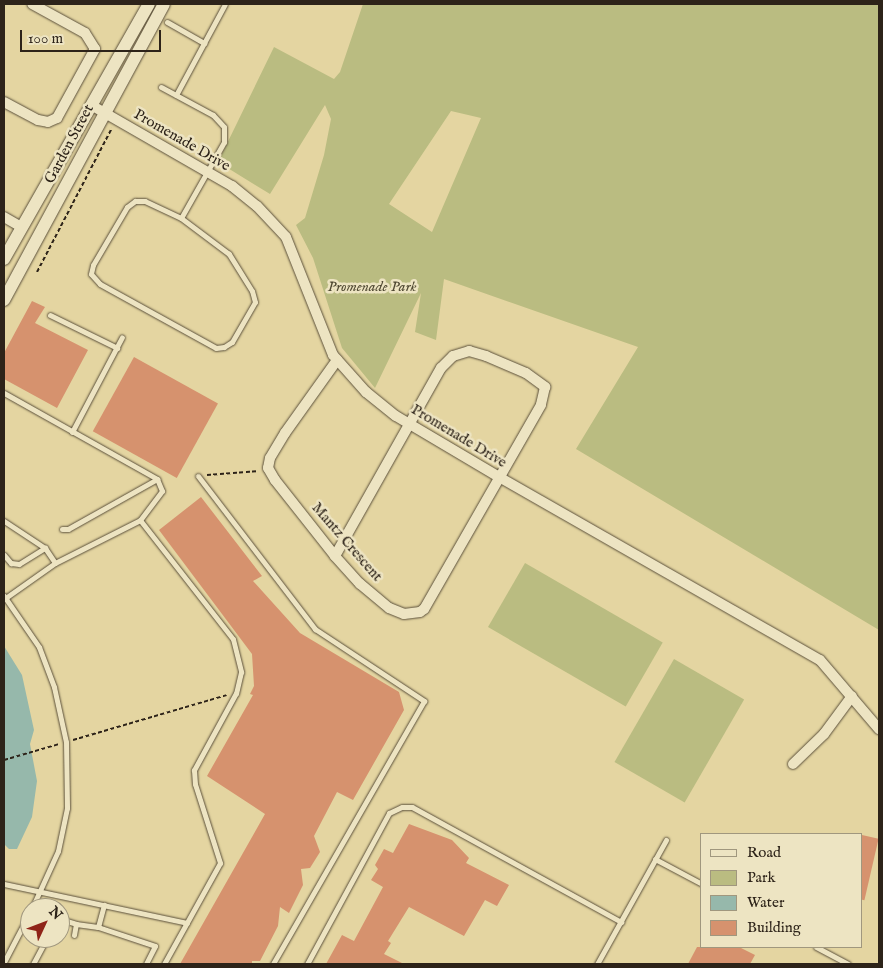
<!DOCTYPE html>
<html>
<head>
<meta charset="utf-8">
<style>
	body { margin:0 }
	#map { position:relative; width:883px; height:968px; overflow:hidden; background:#e4d5a1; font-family:"IM FELL English",serif }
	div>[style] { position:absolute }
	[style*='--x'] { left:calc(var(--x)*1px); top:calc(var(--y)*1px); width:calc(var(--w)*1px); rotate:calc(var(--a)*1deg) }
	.green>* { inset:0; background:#babc81; transform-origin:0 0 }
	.water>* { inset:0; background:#96b8ab }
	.building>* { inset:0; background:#d6926e; transform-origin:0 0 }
	.path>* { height:2px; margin-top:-1px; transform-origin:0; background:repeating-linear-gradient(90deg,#2d2319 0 4px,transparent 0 6.5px) }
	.roads { filter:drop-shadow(0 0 1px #5b503b) drop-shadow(0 0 1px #5b503b) }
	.service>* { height:5px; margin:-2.5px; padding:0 2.5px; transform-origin:2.5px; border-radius:2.5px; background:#ede4c2 }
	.minor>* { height:10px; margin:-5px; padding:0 5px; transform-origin:5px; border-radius:5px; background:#ede4c2 }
	.tertiary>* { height:12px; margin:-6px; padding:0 6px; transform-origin:6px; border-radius:6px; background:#ede4c2 }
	span { translate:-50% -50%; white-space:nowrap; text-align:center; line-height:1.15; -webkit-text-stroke:5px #ede4c2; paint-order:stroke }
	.street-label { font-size:15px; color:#2d2319 }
	.park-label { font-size:15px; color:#504933; font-style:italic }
	.frame { position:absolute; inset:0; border:5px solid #2d2319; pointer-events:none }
	.legend { position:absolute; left:700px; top:833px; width:162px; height:115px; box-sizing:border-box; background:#ede4c2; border:1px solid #a0977e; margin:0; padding:6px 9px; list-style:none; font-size:15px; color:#2d2319 }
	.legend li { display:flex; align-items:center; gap:10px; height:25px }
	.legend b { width:25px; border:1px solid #a0977e }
	.north { position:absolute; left:20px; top:898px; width:50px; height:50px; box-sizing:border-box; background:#ede4c2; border:1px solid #a0977e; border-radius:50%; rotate:47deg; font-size:14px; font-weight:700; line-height:20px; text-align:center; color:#2d2319 }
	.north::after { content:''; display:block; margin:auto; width:18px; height:22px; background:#8f2418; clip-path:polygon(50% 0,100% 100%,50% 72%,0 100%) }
	.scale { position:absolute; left:20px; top:30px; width:141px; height:22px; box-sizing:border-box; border:2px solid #2d2319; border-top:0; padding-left:6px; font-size:15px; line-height:18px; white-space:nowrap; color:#2d2319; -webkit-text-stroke:4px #ede4c2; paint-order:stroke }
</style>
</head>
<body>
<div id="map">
	<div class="green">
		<i style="clip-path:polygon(evenodd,363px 4px,879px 4px,879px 630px,576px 449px,638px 347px,444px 279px,436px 340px,415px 332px,421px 293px,375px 388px,342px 348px,313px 258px,296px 225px,305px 218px,324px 155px,331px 119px,325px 105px,270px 194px,218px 162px,274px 47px,334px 79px,340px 72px,363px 4px,451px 111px,481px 118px,432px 232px,389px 204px,451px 111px)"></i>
		<i style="left:525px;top:563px;width:159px;height:74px;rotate:30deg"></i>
		<i style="left:674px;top:659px;width:81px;height:119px;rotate:30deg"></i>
	</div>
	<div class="water">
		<i style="clip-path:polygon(4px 646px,22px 675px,34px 730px,30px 744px,37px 781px,32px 817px,17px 849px,9px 849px,4px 844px)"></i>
	</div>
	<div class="building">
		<i style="clip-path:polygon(32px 301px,45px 307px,35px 323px,88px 350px,57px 408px,4px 379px,4px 353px)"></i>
		<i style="left:134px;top:357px;width:96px;height:85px;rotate:29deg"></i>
		<i style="clip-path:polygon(201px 497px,262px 576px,253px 581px,300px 633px,399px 692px,404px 710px,353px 800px,337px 792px,314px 836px,320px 852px,310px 868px,301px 869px,303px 885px,289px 913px,280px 907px,278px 926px,260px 961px,252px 961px,252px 964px,180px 964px,265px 814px,207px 776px,253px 695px,250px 694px,254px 686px,252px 654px,159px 530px)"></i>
		<i style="clip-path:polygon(409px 824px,452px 840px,469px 858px,466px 863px,509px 885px,497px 906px,485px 900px,464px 936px,409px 907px,388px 941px,391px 943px,384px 954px,404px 964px,326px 964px,342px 935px,354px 941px,383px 887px,371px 880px,378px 869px,375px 865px,384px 849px,393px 853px)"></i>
		<i style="left:862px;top:835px;width:17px;height:63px;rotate:13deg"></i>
		<i style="clip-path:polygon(697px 947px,739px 947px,755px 955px,750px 964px,688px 964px)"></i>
	</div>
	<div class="path">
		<i style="--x:37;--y:272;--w:162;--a:-62.5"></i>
		<i style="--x:207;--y:475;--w:52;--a:-4.4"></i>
		<i style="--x:73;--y:740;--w:160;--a:-16.3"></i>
		<i style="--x:4;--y:760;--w:57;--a:-16.2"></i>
	</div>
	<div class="roads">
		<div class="service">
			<i style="--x:167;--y:22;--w:43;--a:29.6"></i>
			<i style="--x:161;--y:87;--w:59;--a:28.3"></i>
			<i style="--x:213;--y:115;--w:16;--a:47"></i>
			<i style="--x:224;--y:127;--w:15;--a:90"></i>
			<i style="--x:224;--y:142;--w:87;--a:119.5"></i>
			<i style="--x:181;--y:218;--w:40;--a:-155"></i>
			<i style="--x:145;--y:201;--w:10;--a:180"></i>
			<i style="--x:135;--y:201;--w:10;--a:143"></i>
			<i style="--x:127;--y:207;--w:67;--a:120.4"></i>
			<i style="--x:93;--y:265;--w:9;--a:103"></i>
			<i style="--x:91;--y:274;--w:13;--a:48"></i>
			<i style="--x:100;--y:284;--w:132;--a:28.9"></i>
			<i style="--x:216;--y:348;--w:8;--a:-7"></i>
			<i style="--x:224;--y:347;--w:9;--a:-32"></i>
			<i style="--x:232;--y:342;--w:46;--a:-60.1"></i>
			<i style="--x:255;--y:302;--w:11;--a:-105"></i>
			<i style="--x:252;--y:291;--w:44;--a:-121.9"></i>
			<i style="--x:229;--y:254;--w:60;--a:-143.1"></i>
			<i style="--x:176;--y:95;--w:103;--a:-61.7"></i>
			<i style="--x:50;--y:315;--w:75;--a:26.2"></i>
			<i style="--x:4;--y:393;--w:176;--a:29.3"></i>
			<i style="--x:157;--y:479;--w:13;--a:67"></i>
			<i style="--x:162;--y:491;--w:36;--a:127"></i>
			<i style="--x:72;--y:432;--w:107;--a:-62.2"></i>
			<i style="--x:198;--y:476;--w:193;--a:52.6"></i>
			<i style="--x:315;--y:629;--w:131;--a:33.4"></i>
			<i style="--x:424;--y:701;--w:303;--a:119.9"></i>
			<i style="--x:4;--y:521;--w:49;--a:33.4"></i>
			<i style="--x:45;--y:548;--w:18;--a:56"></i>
			<i style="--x:62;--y:529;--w:6;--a:0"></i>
			<i style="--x:68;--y:529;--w:102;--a:-29.3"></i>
			<i style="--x:4;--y:555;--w:11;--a:49"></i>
			<i style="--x:11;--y:563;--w:8;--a:7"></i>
			<i style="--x:19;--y:564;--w:31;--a:-32"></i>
			<i style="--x:4;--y:596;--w:62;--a:55.5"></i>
			<i style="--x:39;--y:647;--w:43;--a:69.4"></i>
			<i style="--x:54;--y:687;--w:56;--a:77.7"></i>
			<i style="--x:66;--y:742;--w:66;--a:89.1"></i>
			<i style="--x:67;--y:808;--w:44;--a:101.8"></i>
			<i style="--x:58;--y:851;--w:63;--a:114.5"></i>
			<i style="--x:4;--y:599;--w:62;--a:-35.2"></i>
			<i style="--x:55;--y:563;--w:95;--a:-26.8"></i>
			<i style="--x:140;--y:520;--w:151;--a:52"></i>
			<i style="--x:233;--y:639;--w:34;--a:76"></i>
			<i style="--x:241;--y:672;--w:22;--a:103"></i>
			<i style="--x:236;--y:693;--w:88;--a:118.6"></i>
			<i style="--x:194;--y:770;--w:14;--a:86"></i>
			<i style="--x:195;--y:784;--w:83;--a:72.4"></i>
			<i style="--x:220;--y:863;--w:115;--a:119"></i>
			<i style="--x:655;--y:859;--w:53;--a:28"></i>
			<i style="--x:4;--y:884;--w:187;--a:12"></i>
			<i style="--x:60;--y:919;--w:17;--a:17"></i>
			<i style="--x:98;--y:927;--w:60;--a:18.4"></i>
			<i style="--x:155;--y:946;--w:20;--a:117"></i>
			<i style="--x:74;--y:935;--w:11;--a:-80"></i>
			<i style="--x:76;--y:924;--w:22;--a:8"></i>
			<i style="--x:98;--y:927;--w:23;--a:-75"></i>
			<i style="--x:816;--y:947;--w:36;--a:28"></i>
			<i style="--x:4;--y:962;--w:56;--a:-62.5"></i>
			<i style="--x:33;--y:964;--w:30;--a:-62"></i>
			<i style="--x:307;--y:964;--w:172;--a:-61.5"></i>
			<i style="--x:389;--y:813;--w:14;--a:-25"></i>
			<i style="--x:402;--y:807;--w:10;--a:0"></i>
			<i style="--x:412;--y:807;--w:239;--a:28.8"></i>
			<i style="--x:597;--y:964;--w:142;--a:-60.9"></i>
		</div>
		<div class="minor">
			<i style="--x:4;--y:102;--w:38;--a:28"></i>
			<i style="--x:38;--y:120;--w:10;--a:11"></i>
			<i style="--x:48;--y:122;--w:10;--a:-24"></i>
			<i style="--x:57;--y:118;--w:79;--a:-61.2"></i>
			<i style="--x:95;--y:49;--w:19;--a:-122"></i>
			<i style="--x:85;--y:33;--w:60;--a:-151.3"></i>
			<i style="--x:91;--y:105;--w:163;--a:29.9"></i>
			<i style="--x:232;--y:186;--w:32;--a:39"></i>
			<i style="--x:257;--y:206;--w:42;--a:46.9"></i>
			<i style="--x:286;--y:237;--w:127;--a:68.3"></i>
			<i style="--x:333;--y:355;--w:50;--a:48.3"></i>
			<i style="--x:366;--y:392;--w:38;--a:39"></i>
			<i style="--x:396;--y:416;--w:120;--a:30.6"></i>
			<i style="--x:499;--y:477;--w:369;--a:29.7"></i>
			<i style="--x:820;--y:660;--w:91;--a:49.5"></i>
			<i style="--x:4;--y:217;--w:20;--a:30"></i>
			<i style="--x:335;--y:556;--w:216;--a:-60.6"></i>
			<i style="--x:441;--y:368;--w:17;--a:-45"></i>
			<i style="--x:453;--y:356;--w:17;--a:-17"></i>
			<i style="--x:469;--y:351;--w:18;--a:16"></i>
			<i style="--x:486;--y:356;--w:43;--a:23"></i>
			<i style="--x:526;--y:373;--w:24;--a:36"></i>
			<i style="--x:545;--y:387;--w:18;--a:103"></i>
			<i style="--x:541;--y:405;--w:235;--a:119.8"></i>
			<i style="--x:424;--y:609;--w:5;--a:143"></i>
			<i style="--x:420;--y:612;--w:16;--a:173"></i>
			<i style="--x:404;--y:614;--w:16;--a:-158"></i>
			<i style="--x:389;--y:608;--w:38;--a:-140"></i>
			<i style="--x:360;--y:584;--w:38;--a:-132"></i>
			<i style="--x:335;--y:556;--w:97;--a:-128.3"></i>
			<i style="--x:275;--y:480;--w:14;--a:-120"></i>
			<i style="--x:268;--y:468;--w:10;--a:-79"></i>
			<i style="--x:270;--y:458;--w:29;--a:-59"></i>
			<i style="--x:285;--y:433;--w:90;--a:-54.5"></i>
			<i style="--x:793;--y:764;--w:43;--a:-44.1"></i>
			<i style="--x:824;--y:734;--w:47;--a:-53.6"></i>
		</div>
		<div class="tertiary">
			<i style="--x:4;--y:259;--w:293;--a:-60.4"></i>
			<i style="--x:4;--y:300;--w:336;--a:-61.6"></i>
		</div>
	</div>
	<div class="street-label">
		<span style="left:182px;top:140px;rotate:30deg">Promenade Drive</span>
		<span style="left:69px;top:144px;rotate:-62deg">Garden Street</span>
		<span style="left:459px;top:436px;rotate:31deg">Promenade Drive</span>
		<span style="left:347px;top:542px;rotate:49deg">Mantz Crescent</span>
	</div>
	<div class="park-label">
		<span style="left:372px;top:287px">Promenade Park</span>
	</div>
	<div class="frame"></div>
	<ul class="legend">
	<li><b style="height:6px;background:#ede4c2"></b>Road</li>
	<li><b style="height:14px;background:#babc81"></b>Park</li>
	<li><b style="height:14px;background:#96b8ab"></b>Water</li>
	<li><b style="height:14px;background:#d6926e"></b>Building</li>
	</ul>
	<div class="north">N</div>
	<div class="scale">100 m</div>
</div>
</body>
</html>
